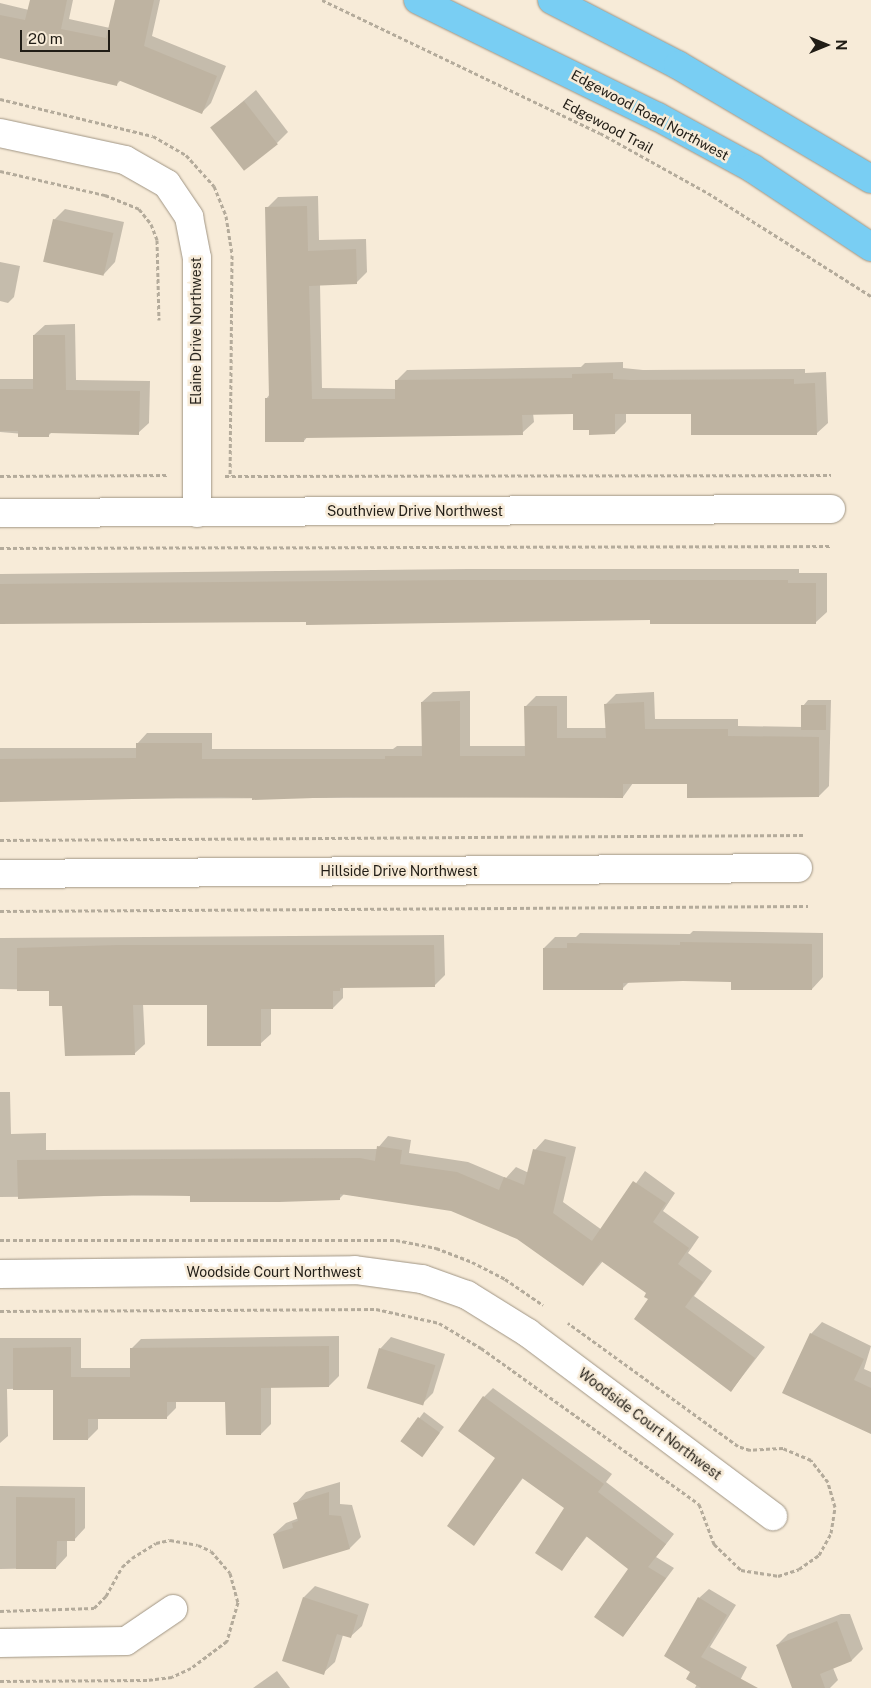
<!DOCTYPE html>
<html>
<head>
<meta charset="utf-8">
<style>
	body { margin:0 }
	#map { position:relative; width:871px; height:1688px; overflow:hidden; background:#f7ebd8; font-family:"Public Sans",sans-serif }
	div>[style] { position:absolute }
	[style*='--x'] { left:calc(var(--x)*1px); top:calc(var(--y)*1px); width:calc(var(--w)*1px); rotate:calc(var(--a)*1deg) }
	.shadow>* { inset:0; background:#0003; transform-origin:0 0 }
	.building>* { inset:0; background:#beb3a1; transform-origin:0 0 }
	.path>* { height:3px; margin-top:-1.5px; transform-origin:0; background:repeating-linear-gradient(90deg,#b4ab9b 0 4px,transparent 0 6.5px) }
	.roads { filter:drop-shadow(0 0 1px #a09584) drop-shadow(0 0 1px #a09584) }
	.minor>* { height:28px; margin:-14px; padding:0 14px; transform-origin:14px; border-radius:14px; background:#fff }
	.primary>* { height:28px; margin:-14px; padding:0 14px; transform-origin:14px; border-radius:14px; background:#79cef3 }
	span { translate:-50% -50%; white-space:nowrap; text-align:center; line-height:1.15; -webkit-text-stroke:5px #f7ebd8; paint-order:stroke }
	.street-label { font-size:14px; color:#211d16 }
	.north { position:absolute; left:801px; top:20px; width:50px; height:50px; -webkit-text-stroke:4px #f7ebd8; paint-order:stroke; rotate:90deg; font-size:14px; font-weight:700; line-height:20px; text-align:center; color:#211d16 }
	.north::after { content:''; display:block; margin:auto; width:18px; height:22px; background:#211d16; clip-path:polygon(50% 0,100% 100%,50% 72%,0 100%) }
	.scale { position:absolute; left:20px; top:30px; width:90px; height:22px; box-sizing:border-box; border:2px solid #211d16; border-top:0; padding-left:6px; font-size:15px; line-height:18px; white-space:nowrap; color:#211d16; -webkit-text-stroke:4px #f7ebd8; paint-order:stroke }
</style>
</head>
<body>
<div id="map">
	<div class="shadow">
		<i style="clip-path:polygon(31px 0,73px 0,69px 19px,110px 28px,117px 0,160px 0,152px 36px,226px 66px,211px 103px,202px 112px,121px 80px,117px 84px,0 57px,0 3px,29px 10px)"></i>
		<i style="clip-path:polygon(256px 90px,288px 132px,277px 143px,212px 128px)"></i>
		<i style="clip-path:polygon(318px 196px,319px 240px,366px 239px,367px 272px,356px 283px,320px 284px,322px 388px,396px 389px,396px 381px,407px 370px,581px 367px,585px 363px,623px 362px,623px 368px,643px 370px,805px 369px,805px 373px,826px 372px,828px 423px,816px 434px,692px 413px,626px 413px,626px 422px,615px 433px,591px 428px,574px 412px,533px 413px,534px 422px,522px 433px,308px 436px,304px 441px,266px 399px,270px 394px,267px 208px,278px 197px)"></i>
		<i style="clip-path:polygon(65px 209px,124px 222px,115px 262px,104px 274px,54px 220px)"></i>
		<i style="clip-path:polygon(0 262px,20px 266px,14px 297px,8px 303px,0 301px)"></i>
		<i style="clip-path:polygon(75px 324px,76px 380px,150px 381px,149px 423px,138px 433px,52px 432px,48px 436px,0 432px,0 379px,34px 379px,34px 335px,45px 325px)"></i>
		<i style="clip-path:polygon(468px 569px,799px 569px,799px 573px,827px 573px,827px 612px,815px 623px,651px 619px,0 622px,0 574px)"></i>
		<i style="clip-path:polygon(470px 691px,470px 746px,526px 746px,525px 707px,536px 696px,567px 696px,567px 728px,607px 728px,606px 704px,616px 694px,654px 692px,655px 719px,738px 719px,738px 726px,803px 727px,803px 706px,808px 700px,831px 700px,829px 786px,819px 796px,688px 783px,633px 783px,623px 797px,0 799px,0 748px,137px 748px,137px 744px,147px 733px,212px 733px,212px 749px,393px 749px,397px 746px,423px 746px,422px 702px,433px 692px)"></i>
		<i style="clip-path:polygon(693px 931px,823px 933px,823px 977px,812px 989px,732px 981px,630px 981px,622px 989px,544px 948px,555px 937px,576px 937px,580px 933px,690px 934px)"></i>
		<i style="clip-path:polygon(444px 935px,445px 975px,434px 986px,343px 987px,343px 998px,333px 1008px,271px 1008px,271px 1034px,260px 1044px,208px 1004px,143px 1004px,145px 1044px,134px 1054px,63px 1005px,50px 990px,0 989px,0 938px)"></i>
		<i style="clip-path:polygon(0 1092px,10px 1092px,11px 1134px,46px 1133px,46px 1150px,377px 1149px,388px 1136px,411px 1140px,409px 1153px,468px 1162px,506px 1178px,516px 1167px,529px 1173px,535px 1150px,545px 1139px,576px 1147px,563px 1202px,602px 1230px,645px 1171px,675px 1193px,663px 1211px,699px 1237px,688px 1253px,712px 1271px,694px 1296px,765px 1347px,731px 1391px,649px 1299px,647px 1293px,603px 1261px,583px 1285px,518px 1238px,451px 1210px,344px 1194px,339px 1199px,191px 1195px,0 1197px)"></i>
		<i style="clip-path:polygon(822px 1322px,871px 1346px,864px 1369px,871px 1372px,871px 1427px,811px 1334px)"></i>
		<i style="clip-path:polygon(339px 1336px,339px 1376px,329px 1386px,271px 1387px,271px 1424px,261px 1434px,227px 1401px,176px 1401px,176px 1408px,166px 1418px,98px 1417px,98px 1429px,88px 1439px,55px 1388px,7px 1389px,8px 1436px,0 1443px,0 1338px,81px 1338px,81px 1368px,131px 1368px,131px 1349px,141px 1339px)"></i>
		<i style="clip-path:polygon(391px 1337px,445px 1354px,433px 1393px,422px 1404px,380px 1349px)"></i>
		<i style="clip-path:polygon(493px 1388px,612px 1474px,606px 1482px,674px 1534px,656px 1557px,674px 1568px,623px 1636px,630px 1568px,588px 1535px,562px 1569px,566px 1508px,523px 1478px,474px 1544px,497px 1457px,484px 1397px)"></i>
		<i style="left:424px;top:1412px;width:25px;height:36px;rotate:37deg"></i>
		<i style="clip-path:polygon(340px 1482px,340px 1504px,352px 1505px,361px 1537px,350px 1548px,274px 1534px,286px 1523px,299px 1518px,295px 1504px,306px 1492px)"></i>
		<i style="clip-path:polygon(0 1486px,85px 1487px,85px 1528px,74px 1540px,67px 1540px,67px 1556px,56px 1568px,0 1569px)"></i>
		<i style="clip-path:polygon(315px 1586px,369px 1604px,362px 1626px,350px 1637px,343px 1635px,335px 1662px,323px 1673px,304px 1597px)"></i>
		<i style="clip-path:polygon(709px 1589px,736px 1605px,710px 1647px,747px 1667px,736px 1688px,695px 1688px,697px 1684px,691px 1671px,699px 1598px)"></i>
		<i style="clip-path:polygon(841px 1614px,850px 1614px,863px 1649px,852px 1660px,833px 1668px,838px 1680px,830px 1688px,795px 1688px,777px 1645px,788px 1634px)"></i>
		<i style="clip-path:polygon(277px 1671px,290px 1688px,253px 1688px)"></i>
	</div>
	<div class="building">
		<i style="clip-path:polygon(30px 0,67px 0,61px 29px,106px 38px,115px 0,154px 0,144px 46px,217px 76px,202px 114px,118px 80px,117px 86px,0 58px,0 15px,25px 20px)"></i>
		<i style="left:244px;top:101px;width:55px;height:43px;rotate:52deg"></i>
		<i style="clip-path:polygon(307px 206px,308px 251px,356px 249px,357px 284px,309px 286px,312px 399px,395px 399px,395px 380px,572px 378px,572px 374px,613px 373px,613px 379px,631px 380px,794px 379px,794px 384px,815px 383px,817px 435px,691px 435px,691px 414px,615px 414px,615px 434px,589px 435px,589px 430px,573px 430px,573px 414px,522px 415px,523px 435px,304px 438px,304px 442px,265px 442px,265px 398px,269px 398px,265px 207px)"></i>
		<i style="left:53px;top:219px;width:62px;height:44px;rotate:13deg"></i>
		<i style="clip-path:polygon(33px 335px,65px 335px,66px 390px,140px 391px,139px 435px,49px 433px,49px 437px,18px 437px,18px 431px,0 431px,0 389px,33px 389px)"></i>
		<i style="clip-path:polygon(456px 580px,788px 580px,788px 583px,816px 583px,816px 624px,650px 624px,650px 620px,306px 625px,306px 622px,0 624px,0 584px)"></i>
		<i style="clip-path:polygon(460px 701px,460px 756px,525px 756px,524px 706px,557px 706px,557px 738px,606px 738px,604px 704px,644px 702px,645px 729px,728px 729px,728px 736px,819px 737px,819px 797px,687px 798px,687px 784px,623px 784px,623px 798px,343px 797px,252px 800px,252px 798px,221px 797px,0 802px,0 759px,136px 758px,136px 743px,202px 743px,202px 759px,385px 759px,385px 756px,422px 756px,421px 702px)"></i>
		<i style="left:801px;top:705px;width:25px;height:25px"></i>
		<i style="clip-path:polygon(680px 942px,812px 944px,812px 990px,731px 990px,731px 982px,683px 981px,623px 983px,623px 990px,543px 990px,543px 948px,567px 948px,567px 943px,680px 945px)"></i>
		<i style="clip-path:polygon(119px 945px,434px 945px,435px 987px,340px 988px,340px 991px,333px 991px,333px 1009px,261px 1009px,261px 1046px,207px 1046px,207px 1005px,133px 1005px,135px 1055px,65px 1056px,62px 1006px,49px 1006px,49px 991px,17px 991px,17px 948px)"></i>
		<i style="clip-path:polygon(377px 1146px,402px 1150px,400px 1164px,457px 1172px,499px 1190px,504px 1177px,524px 1185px,533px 1149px,566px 1157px,553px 1213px,592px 1241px,633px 1181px,666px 1203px,653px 1222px,689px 1248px,678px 1264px,703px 1282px,685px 1307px,755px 1358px,731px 1392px,634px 1319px,648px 1299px,644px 1297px,646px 1293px,601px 1261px,583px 1286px,517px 1239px,451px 1211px,340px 1194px,340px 1200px,279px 1202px,190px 1202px,190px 1196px,132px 1195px,18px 1199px,17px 1160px,360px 1158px,375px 1161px)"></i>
		<i style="clip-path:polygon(810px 1333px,864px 1359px,854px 1380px,871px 1388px,871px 1434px,782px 1393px)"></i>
		<i style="clip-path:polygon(329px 1346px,329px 1387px,261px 1388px,261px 1435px,226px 1435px,225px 1402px,167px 1402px,167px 1419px,88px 1419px,88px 1440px,53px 1440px,53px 1390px,13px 1390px,13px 1348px,71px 1347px,71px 1377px,130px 1377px,130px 1348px)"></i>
		<i style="left:379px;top:1348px;width:59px;height:42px;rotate:17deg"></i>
		<i style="clip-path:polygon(483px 1396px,604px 1484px,598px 1492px,666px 1544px,648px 1567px,666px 1578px,623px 1637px,594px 1617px,628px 1569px,586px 1536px,562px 1571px,535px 1553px,564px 1508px,522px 1478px,474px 1546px,447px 1526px,495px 1458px,458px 1431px)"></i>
		<i style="left:418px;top:1417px;width:27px;height:30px;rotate:36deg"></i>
		<i style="clip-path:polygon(329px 1492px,329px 1515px,341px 1516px,350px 1549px,283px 1569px,273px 1534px,293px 1528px,292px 1523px,298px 1521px,293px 1503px)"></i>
		<i style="clip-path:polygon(16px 1497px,75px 1498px,75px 1541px,57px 1541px,56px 1569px,16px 1569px)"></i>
		<i style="clip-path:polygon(303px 1597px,358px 1615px,351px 1638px,337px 1634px,324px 1675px,282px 1661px)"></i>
		<i style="clip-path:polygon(698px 1597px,727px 1615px,701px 1657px,758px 1688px,701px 1688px,686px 1679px,690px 1672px,664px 1656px)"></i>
		<i style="clip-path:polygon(837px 1621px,852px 1661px,820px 1674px,825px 1688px,792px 1688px,776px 1645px)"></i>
	</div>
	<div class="path">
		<i style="--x:322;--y:0;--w:308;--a:25.6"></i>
		<i style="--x:600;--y:133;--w:124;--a:29.1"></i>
		<i style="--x:708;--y:193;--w:193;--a:32.3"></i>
		<i style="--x:0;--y:99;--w:157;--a:13.6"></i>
		<i style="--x:153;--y:136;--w:38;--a:30"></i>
		<i style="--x:186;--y:155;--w:42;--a:47.9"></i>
		<i style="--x:214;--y:186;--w:32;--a:68"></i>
		<i style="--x:226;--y:216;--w:39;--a:81"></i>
		<i style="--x:232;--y:255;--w:221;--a:90.5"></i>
		<i style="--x:0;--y:171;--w:108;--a:12.9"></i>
		<i style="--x:105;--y:195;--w:37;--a:22"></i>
		<i style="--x:139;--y:209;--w:19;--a:51"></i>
		<i style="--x:151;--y:224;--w:17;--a:69"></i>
		<i style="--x:157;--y:240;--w:80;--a:88.6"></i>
		<i style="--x:0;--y:476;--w:169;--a:-0.3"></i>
		<i style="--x:225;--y:476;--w:606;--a:-0.09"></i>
		<i style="--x:0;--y:548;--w:831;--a:-0.14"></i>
		<i style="--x:0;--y:840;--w:805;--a:-0.36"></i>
		<i style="--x:0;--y:911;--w:808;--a:-0.35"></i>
		<i style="--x:0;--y:1240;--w:396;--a:0"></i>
		<i style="--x:396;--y:1240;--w:41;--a:11.3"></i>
		<i style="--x:436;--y:1248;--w:39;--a:21"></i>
		<i style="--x:472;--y:1262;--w:37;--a:27"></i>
		<i style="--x:505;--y:1279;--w:46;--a:34.4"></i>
		<i style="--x:0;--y:1311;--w:376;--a:-0.3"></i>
		<i style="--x:376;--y:1309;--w:65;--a:12.5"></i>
		<i style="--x:439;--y:1323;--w:49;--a:30.8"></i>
		<i style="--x:481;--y:1348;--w:268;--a:35.6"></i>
		<i style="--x:699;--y:1504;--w:43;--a:69.4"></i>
		<i style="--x:714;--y:1544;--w:37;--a:44"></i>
		<i style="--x:741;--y:1570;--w:37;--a:9"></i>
		<i style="--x:778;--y:1576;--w:22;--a:-18"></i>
		<i style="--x:799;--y:1569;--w:24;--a:-35"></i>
		<i style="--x:819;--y:1555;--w:25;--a:-61"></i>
		<i style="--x:831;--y:1533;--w:26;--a:-81"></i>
		<i style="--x:835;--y:1507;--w:26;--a:-106"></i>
		<i style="--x:828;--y:1482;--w:28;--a:-128"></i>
		<i style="--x:811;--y:1460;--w:30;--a:-157"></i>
		<i style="--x:783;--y:1448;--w:33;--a:177"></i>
		<i style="--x:750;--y:1450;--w:13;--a:-162"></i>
		<i style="--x:738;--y:1446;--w:210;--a:-144.1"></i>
		<i style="--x:0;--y:1611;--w:94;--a:-1.8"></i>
		<i style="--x:94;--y:1608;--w:17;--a:-45"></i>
		<i style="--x:106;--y:1596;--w:33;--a:-61"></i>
		<i style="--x:122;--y:1567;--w:13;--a:-42"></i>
		<i style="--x:132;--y:1558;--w:28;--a:-32"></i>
		<i style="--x:156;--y:1543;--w:14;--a:-12"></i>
		<i style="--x:170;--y:1540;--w:28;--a:10"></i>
		<i style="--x:198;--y:1545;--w:14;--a:25"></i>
		<i style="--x:211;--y:1551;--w:29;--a:49"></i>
		<i style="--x:230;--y:1573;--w:30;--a:75"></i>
		<i style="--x:238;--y:1602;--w:41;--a:105.8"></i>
		<i style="--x:227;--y:1641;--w:45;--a:143.1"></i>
		<i style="--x:191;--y:1668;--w:21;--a:155"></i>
		<i style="--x:172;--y:1677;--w:25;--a:173"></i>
		<i style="--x:147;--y:1680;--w:147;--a:179.6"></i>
	</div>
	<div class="roads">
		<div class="minor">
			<i style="--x:0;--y:133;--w:128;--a:12.2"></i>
			<i style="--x:125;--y:160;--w:48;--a:29.7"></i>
			<i style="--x:167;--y:184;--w:40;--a:56"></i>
			<i style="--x:189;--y:217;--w:42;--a:79"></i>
			<i style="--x:197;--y:258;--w:255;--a:90"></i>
			<i style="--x:0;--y:513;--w:831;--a:-0.28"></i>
			<i style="--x:0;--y:874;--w:798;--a:-0.43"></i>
			<i style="--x:0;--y:1274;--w:355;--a:-0.6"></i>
			<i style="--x:355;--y:1270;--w:68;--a:7.7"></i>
			<i style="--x:422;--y:1279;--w:48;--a:19.6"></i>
			<i style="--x:467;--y:1295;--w:72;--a:31.9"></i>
			<i style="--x:528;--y:1333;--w:306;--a:36.8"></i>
			<i style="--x:0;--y:1643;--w:126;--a:-0.9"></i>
			<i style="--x:126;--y:1641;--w:57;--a:-34.2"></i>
		</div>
		<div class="primary">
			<i style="--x:418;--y:0;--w:267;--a:26"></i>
			<i style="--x:658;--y:117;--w:107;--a:28.5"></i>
			<i style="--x:752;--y:168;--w:143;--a:33.6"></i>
			<i style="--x:552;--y:0;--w:142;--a:27.3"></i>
			<i style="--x:678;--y:65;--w:224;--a:30.6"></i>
		</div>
	</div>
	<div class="street-label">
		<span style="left:650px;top:115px;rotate:28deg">Edgewood Road Northwest</span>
		<span style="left:608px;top:126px;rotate:28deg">Edgewood Trail</span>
		<span style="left:196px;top:331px;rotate:-90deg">Elaine Drive Northwest</span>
		<span style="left:415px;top:511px">Southview Drive Northwest</span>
		<span style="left:399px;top:871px">Hillside Drive Northwest</span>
		<span style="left:274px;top:1272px">Woodside Court Northwest</span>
		<span style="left:650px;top:1424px;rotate:37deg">Woodside Court Northwest</span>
	</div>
	<div class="north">N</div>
	<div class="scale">20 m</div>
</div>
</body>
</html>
